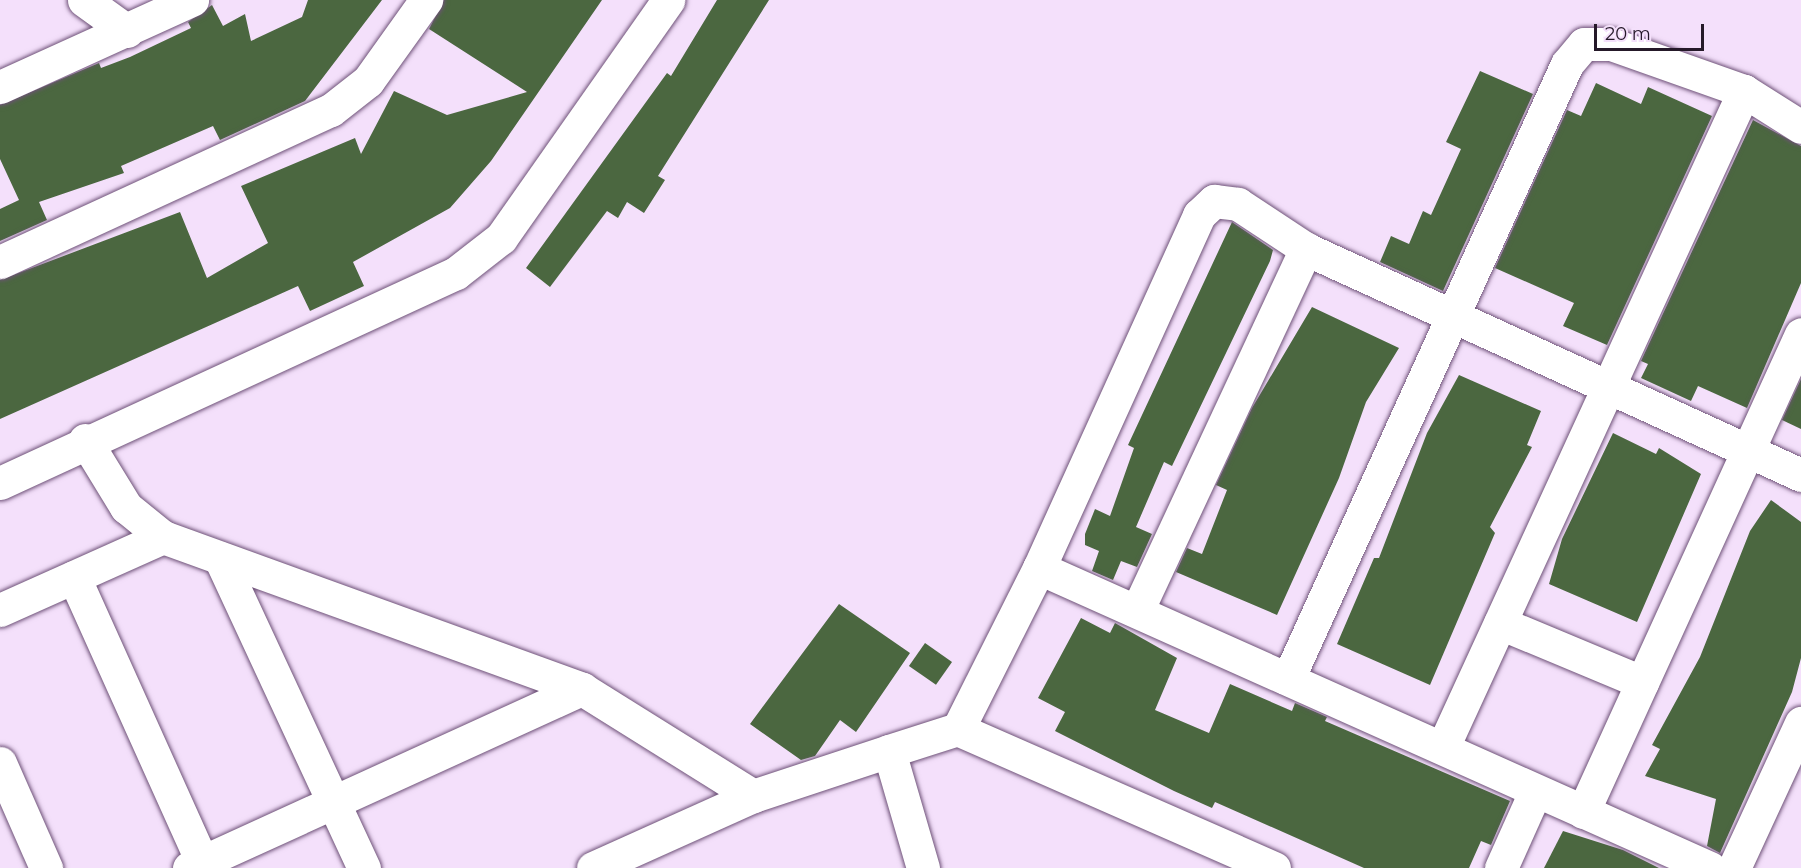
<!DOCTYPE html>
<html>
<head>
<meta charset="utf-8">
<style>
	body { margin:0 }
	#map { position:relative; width:1801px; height:868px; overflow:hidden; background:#f4e0fb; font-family:Montserrat,sans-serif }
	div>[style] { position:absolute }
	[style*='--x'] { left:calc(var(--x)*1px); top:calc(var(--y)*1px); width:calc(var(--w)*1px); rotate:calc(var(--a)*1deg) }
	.building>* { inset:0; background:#4b6740; transform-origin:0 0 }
	.roads { filter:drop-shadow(0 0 2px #6e5178) drop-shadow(0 0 2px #6e5178) }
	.street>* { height:33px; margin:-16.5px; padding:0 16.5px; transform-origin:16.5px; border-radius:16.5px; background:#fff }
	span { translate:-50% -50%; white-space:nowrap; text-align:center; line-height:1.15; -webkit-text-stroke:6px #f4e0fb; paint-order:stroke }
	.scale { position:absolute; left:1594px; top:24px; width:110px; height:27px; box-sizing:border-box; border:3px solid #251929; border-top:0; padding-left:8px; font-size:18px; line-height:21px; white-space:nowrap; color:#251929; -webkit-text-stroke:4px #f4e0fb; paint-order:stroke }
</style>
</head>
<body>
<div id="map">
	<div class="building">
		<i style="clip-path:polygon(308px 0,382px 0,305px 101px,220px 140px,213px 126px,121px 166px,124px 173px,39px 202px,47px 220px,0 241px,0 209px,19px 200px,0 159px,0 105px,99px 63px,101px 68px,130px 57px,191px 28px,188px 22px,212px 5px,223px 26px,245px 14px,251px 41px,302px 17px)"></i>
		<i style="clip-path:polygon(444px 0,602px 0,491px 161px,450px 208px,353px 262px,364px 286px,310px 311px,298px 286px,0 419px,0 280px,180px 212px,207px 278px,268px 243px,241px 186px,355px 138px,361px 154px,394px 91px,447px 115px,527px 92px,429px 29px)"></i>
		<i style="clip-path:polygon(717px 0,769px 0,658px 176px,665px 180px,644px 213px,627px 202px,618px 218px,607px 211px,550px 287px,526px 268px,667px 73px,671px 76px)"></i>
		<i style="clip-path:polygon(1480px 71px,1533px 94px,1443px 291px,1380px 262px,1391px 236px,1409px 244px,1423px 211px,1431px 215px,1461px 149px,1446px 142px)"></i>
		<i style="clip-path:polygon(1596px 83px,1641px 104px,1648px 87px,1712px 116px,1607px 345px,1563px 326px,1574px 303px,1495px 268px,1567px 110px,1581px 116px)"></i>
		<i style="clip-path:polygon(1753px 120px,1801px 146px,1801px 283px,1747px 408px,1698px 386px,1691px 401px,1641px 378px,1648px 364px,1641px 361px)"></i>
		<i style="clip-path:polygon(1232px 222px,1273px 250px,1270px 261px,1172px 466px,1164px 462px,1136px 527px,1152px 534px,1137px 567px,1121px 561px,1113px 580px,1092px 571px,1099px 551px,1085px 545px,1085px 534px,1095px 509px,1110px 516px,1134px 448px,1128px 445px)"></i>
		<i style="clip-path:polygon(1312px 307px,1399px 348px,1366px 402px,1339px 478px,1277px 615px,1176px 572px,1187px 548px,1202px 554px,1227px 490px,1216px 485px,1252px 408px)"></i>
		<i style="clip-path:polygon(1459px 375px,1541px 411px,1527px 445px,1532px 447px,1490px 527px,1495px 533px,1430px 685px,1337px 644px,1374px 558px,1379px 558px,1427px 433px)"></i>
		<i style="clip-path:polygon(1801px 379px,1801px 429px,1782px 420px)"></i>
		<i style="clip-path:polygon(1613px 433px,1656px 454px,1659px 448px,1701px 474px,1637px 622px,1549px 584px,1562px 539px)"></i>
		<i style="clip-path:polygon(1771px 500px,1801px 522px,1801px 658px,1792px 692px,1720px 853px,1707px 846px,1716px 799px,1645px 776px,1660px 749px,1652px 745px,1700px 657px,1750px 531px)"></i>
		<i style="clip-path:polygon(839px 604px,910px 653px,856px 732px,840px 720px,815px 756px,801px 760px,750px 724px)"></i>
		<i style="clip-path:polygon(1081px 618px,1110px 633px,1115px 623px,1177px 658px,1155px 710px,1209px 733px,1230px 684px,1292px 711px,1295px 703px,1327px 717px,1325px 721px,1510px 801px,1491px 845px,1481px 841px,1469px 868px,1364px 868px,1215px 802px,1212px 808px,1174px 791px,1055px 731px,1065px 712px,1038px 698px)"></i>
		<i style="left:925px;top:643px;width:33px;height:28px;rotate:35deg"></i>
		<i style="clip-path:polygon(1563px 831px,1623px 850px,1659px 868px,1544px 868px)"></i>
	</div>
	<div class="roads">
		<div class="street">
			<i style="--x:84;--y:0;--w:53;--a:35.8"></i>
			<i style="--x:0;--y:87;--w:211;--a:-24.4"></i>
			<i style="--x:0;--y:262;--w:364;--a:-24.7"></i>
			<i style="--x:331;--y:110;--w:47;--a:-38.1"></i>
			<i style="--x:368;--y:81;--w:100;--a:-54.4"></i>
			<i style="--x:85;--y:440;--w:79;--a:58.5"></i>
			<i style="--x:126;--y:507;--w:48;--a:39"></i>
			<i style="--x:163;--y:537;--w:446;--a:19.9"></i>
			<i style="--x:582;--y:689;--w:202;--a:32"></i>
			<i style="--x:0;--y:483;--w:502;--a:-24.73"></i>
			<i style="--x:456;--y:273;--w:57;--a:-37.9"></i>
			<i style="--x:501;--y:238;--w:291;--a:-54.9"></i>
			<i style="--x:220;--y:558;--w:342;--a:65.1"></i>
			<i style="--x:1039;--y:568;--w:735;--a:24.09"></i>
			<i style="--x:74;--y:577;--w:312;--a:65.8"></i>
			<i style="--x:0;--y:610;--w:179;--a:-24.1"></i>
			<i style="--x:1137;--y:611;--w:400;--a:-65"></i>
			<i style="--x:1500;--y:623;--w:154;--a:22.6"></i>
			<i style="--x:1288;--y:679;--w:675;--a:-65.6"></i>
			<i style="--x:1567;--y:64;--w:26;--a:-50"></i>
			<i style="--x:1584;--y:44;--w:27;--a:0"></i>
			<i style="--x:1611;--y:44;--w:141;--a:19.5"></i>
			<i style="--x:1744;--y:91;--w:67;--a:32.3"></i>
			<i style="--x:1443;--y:747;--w:722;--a:-65.35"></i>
			<i style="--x:889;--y:751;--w:72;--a:-17.7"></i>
			<i style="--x:0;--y:763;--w:115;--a:66.3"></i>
			<i style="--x:1583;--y:812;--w:525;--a:-65.48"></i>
			<i style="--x:189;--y:868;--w:432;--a:-24.5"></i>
			<i style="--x:593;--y:868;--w:175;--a:-24.2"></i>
			<i style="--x:753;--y:796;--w:143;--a:-18.3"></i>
			<i style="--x:889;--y:751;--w:122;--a:73.8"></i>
			<i style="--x:1274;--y:868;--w:345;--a:-156.3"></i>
			<i style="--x:958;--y:729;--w:180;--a:-63.3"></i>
			<i style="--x:1039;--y:568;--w:388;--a:-65.6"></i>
			<i style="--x:1199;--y:215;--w:21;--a:-43"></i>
			<i style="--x:1214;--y:201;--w:24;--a:7"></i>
			<i style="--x:1238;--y:204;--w:82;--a:33.5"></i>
			<i style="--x:1306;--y:249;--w:544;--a:24.54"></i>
			<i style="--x:1501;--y:868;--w:83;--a:-65.9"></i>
			<i style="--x:1734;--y:868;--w:160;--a:-65.2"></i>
		</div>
	</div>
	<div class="scale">20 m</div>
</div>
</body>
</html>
